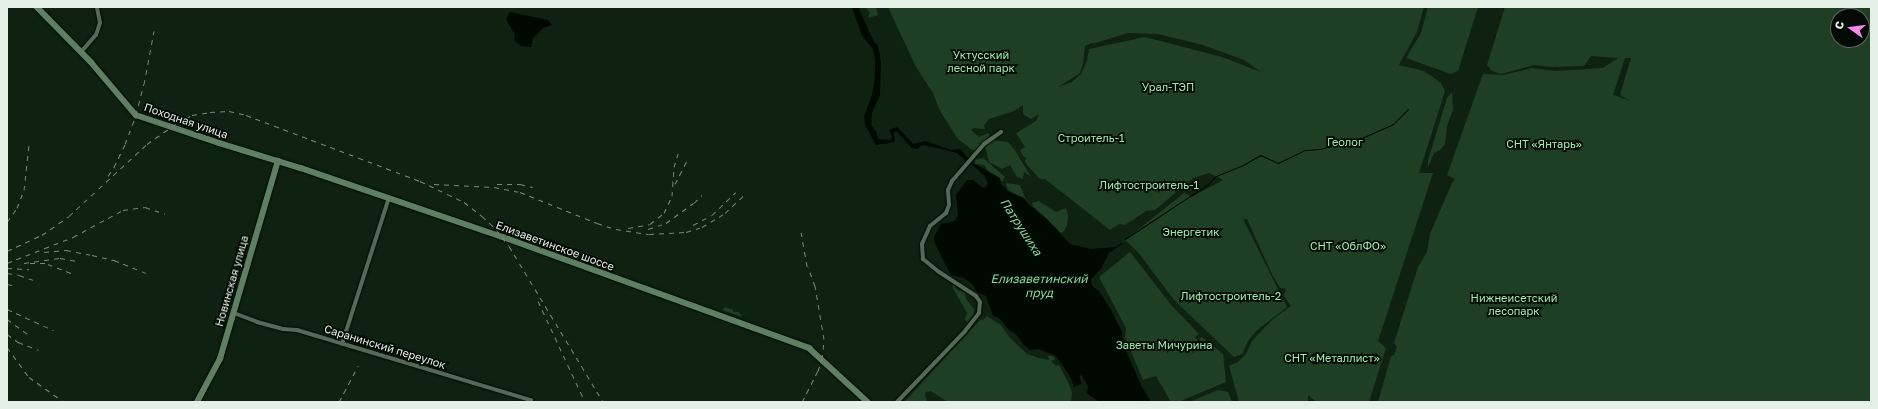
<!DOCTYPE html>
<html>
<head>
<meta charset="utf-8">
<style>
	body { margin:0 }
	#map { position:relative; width:1878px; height:409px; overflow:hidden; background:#0f2212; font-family:"Golos Text",sans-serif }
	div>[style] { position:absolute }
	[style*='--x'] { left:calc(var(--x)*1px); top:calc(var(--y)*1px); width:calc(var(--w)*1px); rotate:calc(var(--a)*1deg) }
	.green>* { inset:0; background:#1f3f25 }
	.water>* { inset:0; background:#000900 }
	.stream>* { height:1px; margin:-0.5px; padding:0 0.5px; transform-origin:0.5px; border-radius:0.5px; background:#000900 }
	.roads { filter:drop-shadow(0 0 1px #000b01) drop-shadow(0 0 1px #000b01) }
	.minor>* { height:4px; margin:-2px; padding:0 2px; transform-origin:2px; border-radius:2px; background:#546957 }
	.secondary>* { height:5.5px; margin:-2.75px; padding:0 2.75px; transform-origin:2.75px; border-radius:2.75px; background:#5e7f64 }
	.rail>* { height:1px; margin-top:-0.5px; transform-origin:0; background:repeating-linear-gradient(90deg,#78877a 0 5px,transparent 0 10px) }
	span { translate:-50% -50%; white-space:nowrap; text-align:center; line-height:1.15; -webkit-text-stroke:3.5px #030904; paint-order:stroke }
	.park-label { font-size:11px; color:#9cedaa }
	.street-label { font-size:11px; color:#e5f1e6 }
	.water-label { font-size:12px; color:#88d997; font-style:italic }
	.frame { position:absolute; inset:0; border:8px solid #e5f1e6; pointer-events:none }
	.north { position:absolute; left:1830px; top:8px; width:40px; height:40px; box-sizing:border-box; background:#030904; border:1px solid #5d665e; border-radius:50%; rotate:284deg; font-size:11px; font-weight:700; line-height:16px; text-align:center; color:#e5f1e6 }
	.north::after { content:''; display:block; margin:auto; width:14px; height:18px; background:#f489ef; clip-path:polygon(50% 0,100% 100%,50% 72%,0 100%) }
</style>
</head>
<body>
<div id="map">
	<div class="green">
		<i style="clip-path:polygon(865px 7px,876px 7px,878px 15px,868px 18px,870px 12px)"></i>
		<i style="clip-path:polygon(evenodd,888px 7px,1424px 7px,1417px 32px,1399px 65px,1424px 71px,1441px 83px,1445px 91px,1419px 173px,1433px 173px,1378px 341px,1386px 348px,1369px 402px,1317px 402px,1308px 395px,1308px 402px,1239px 402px,1229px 366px,1238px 362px,1246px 354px,1252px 341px,1272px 320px,1291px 306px,1283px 295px,1286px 291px,1285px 288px,1280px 288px,1272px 274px,1247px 219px,1243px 219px,1287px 307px,1256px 331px,1248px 341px,1242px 354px,1234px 357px,1174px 300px,1138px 252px,1125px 240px,1184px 193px,1192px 197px,1223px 180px,1209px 173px,1193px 178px,1155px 210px,1146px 211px,1125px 225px,1119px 224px,1110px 230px,1045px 179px,1040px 179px,1027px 165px,1025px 161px,1026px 158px,1023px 156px,1020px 150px,1025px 147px,1016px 133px,1036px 121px,1039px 114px,1031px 119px,1023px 114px,1023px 105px,1014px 111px,989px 119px,984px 125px,985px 129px,974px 128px,971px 130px,979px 137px,988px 133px,990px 135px,988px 140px,974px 151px,958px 139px,940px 111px,933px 93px,916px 67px,888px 7px,1128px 33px,1158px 34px,1203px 45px,1244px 60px,1261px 72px,1222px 57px,1145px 37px,1089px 49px,1087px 61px,1081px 74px,1072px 82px,1058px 87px,1080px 73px,1083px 64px,1085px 46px,1091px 43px,1095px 43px,1128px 33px)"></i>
		<i style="clip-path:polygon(1428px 7px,1478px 7px,1458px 71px,1451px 74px,1406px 58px,1421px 33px)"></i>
		<i style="clip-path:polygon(evenodd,1505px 7px,1871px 7px,1871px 402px,1378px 402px,1391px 356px,1394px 355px,1397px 347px,1394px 343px,1418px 267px,1427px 252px,1430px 234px,1452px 183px,1455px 179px,1484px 193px,1447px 175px,1483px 74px,1503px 75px,1532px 68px,1555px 71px,1603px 68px,1618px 58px,1591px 56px,1584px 66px,1551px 67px,1534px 65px,1501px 74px,1492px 71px,1487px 65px,1505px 7px,1838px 16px,1862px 16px,1862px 40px,1838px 40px,1838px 16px,1505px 7px,1625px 58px,1631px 58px,1620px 95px,1631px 101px,1613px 95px,1625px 58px)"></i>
		<i style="clip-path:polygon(1452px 92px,1453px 110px,1447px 126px,1445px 144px,1440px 150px,1434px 153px,1428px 167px,1428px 160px,1447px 98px)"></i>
		<i style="clip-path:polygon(993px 140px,1008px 142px,1016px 152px,1031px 177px,1024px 172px,1023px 179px,1017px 177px,1010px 165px,1002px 169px,989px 162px,985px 146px)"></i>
		<i style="clip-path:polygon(983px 158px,1005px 177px,1002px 182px,998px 177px,990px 174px,984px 165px,975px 164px,975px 160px)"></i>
		<i style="clip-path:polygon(1006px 183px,1020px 185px,1026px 200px,1008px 190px)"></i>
		<i style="clip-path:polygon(1039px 201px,1056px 212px,1066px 208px,1068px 215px,1067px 225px,1064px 231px,1061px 233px,1033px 206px,1032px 203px)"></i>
		<i style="clip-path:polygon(1130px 252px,1172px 306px,1199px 334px,1195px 337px,1197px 340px,1202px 337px,1223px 354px,1226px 382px,1178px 402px,1171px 402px,1156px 376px,1143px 380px,1125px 337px,1126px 328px,1099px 277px)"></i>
		<i style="clip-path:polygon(954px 284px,956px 289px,965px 293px,966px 299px,974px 309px,974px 314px,967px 323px,965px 319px,967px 313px,953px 288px,952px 286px)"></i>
		<i style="clip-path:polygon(725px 307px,733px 310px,733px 312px,739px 312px,742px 317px,722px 310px)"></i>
		<i style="clip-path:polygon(987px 316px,1001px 325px,1009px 337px,1027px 354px,1039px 358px,1049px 360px,1048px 356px,1053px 356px,1055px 359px,1051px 361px,1056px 366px,1059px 365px,1069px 384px,1072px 393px,1071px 402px,948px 402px,931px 391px,926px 392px,925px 395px,927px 400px,925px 402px,904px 402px,981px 319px,983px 320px)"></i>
		<i style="clip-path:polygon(1218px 390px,1228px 392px,1232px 402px,1189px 402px)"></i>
	</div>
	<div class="water">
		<i style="clip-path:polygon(852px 7px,858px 7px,873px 40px,878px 46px,881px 62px,880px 95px,872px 113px,871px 125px,877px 133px,878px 139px,890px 140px,892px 137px,889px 130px,897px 127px,913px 144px,925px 141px,951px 150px,960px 149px,968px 158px,966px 161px,957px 153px,938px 148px,922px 145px,917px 149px,912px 148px,896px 131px,894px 133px,895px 142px,876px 145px,865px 125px,864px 116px,872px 95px,875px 77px,875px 60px,873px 49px,862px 36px)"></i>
		<i style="clip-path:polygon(510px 12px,548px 20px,552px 25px,543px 28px,533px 38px,531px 47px,521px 46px,514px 40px,515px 35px,506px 19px)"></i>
		<i style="clip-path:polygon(970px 163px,977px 165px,1000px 178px,1001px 184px,1009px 192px,1024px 198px,1028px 204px,1046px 218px,1070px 244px,1091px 249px,1117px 247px,1110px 251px,1101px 269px,1091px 279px,1092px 286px,1099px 291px,1111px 310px,1122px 332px,1123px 344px,1142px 387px,1151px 402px,1099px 402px,1087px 393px,1088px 386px,1081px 374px,1080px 376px,1081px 384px,1074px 387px,1071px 378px,1056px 356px,1039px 349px,1030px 350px,1024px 345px,1016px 334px,1010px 331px,999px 318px,993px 316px,986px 296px,977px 292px,973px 285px,964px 278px,951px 275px,935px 244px,934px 237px,941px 224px,955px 221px,958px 216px,956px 195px,967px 180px,973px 180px,983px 188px,986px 187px,988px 184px,985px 176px)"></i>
	</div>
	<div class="stream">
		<i style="--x:1125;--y:239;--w:100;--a:-33.5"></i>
		<i style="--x:1208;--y:184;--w:11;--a:-45"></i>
		<i style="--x:1216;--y:176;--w:29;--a:-22"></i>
		<i style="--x:1243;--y:165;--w:20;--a:-30"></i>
		<i style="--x:1260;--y:155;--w:20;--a:24"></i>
		<i style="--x:1278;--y:163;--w:30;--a:-26"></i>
		<i style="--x:1305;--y:150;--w:15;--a:-4"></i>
		<i style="--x:1320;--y:149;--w:46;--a:-15.3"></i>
		<i style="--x:1364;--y:137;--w:32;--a:-24"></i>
		<i style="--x:1393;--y:124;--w:21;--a:-45"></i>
		<i style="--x:1110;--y:251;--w:14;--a:-36"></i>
	</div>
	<div class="roads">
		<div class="minor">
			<i style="--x:81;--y:52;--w:23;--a:-49"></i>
			<i style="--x:96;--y:35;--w:13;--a:-72"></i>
			<i style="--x:100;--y:23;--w:16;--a:-101"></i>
			<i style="--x:234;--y:313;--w:25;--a:21"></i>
			<i style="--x:257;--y:322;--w:27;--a:15"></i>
			<i style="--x:283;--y:329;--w:14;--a:4"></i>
			<i style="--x:297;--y:330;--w:244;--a:16.7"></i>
			<i style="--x:531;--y:400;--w:2;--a:90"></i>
			<i style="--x:342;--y:344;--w:153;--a:-72.2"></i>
			<i style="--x:897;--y:402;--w:98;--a:-46.2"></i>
			<i style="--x:965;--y:331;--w:23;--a:-52"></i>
			<i style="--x:979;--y:313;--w:11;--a:-85"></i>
			<i style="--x:980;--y:302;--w:7;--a:-124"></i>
			<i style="--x:976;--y:296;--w:44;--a:-147"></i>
			<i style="--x:939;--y:272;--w:21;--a:-141"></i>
			<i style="--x:923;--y:259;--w:15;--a:-94"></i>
			<i style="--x:922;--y:244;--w:20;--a:-66"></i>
			<i style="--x:930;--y:226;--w:21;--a:-39"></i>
			<i style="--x:946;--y:213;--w:9;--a:-69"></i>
			<i style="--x:949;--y:205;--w:15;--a:-94"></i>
			<i style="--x:948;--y:190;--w:10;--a:-66"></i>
			<i style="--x:952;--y:181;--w:49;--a:-49.1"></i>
			<i style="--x:984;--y:144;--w:21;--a:-35"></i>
		</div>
		<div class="secondary">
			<i style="--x:37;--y:7;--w:77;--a:45.5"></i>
			<i style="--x:91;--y:62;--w:70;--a:49.7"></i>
			<i style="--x:136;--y:115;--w:88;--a:18.6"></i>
			<i style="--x:219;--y:143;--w:86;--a:17"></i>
			<i style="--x:301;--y:168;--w:213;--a:18.9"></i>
			<i style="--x:503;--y:237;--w:326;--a:19.9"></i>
			<i style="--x:809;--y:348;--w:80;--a:42.5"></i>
			<i style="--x:197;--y:402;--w:49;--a:-61.9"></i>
			<i style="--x:220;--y:359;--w:206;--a:-73.7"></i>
		</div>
	</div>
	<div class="rail">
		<i style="--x:108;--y:176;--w:11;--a:-56"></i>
		<i style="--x:114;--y:167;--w:25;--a:-64"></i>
		<i style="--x:125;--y:144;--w:31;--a:-69"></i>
		<i style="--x:136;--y:115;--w:32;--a:-76"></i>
		<i style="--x:144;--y:84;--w:54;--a:-79.3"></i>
		<i style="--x:434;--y:184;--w:60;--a:2.9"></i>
		<i style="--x:494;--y:187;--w:26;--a:11"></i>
		<i style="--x:520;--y:192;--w:83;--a:21.9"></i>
		<i style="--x:597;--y:223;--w:20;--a:18"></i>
		<i style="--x:616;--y:229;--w:33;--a:9"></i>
		<i style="--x:649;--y:234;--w:37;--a:-3"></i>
		<i style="--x:686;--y:232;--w:17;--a:-17"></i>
		<i style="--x:702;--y:227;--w:27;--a:-31"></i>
		<i style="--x:725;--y:213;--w:25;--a:-43"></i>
		<i style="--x:497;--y:184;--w:23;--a:0"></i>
		<i style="--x:520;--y:184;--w:13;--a:13"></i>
		<i style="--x:675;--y:184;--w:29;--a:-63"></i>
		<i style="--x:7;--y:222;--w:17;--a:-54"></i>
		<i style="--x:17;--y:208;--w:19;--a:-69"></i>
		<i style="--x:24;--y:190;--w:45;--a:-83.7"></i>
		<i style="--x:693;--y:225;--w:21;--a:-28"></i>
		<i style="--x:712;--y:215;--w:33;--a:-44"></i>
		<i style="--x:628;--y:228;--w:22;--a:-10"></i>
		<i style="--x:650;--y:224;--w:18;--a:-38"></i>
		<i style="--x:664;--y:213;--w:19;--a:-65"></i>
		<i style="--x:672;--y:196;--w:29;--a:-86"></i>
		<i style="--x:674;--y:167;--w:14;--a:-73"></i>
		<i style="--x:648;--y:229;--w:19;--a:-18"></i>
		<i style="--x:666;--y:223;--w:34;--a:-36"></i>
		<i style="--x:694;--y:203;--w:11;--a:-45"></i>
		<i style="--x:801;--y:232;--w:40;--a:80"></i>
		<i style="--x:7;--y:251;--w:38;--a:-25"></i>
		<i style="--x:42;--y:235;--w:33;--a:-35"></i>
		<i style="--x:69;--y:216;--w:106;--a:-42.7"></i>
		<i style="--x:147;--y:144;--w:37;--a:-35"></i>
		<i style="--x:177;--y:123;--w:17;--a:-28"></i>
		<i style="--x:192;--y:115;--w:18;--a:-9"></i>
		<i style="--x:210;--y:112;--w:19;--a:-3"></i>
		<i style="--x:229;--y:111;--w:17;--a:13"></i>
		<i style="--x:246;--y:115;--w:186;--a:20.8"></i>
		<i style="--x:420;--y:181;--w:49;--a:25.5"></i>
		<i style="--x:464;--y:202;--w:23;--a:38"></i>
		<i style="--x:482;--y:216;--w:19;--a:43"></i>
		<i style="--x:496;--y:229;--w:21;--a:53"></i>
		<i style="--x:509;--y:246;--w:182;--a:58.9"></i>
		<i style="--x:44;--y:252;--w:22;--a:-5"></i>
		<i style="--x:66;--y:250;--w:26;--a:11"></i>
		<i style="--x:92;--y:255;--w:23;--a:13"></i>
		<i style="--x:114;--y:260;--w:37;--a:22"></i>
		<i style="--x:7;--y:263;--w:71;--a:-21.5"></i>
		<i style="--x:73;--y:237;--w:57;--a:-28.4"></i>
		<i style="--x:123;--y:210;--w:22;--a:-8"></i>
		<i style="--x:145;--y:207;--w:21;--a:19"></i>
		<i style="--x:7;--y:268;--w:22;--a:3"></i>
		<i style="--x:7;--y:273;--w:12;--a:9"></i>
		<i style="--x:19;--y:275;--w:18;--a:19"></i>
		<i style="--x:71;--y:273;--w:28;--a:-159"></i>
		<i style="--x:45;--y:263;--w:21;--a:180"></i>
		<i style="--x:24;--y:263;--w:36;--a:-8"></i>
		<i style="--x:60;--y:258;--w:17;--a:10"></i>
		<i style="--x:7;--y:284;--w:5;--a:11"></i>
		<i style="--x:538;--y:301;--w:111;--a:65"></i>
		<i style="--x:7;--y:309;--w:51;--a:24.5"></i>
		<i style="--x:7;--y:319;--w:27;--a:36"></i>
		<i style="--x:7;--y:334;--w:14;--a:36"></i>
		<i style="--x:18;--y:342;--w:22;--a:21"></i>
		<i style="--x:7;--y:347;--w:37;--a:54"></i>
		<i style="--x:29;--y:377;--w:43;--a:35.5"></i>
		<i style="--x:339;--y:402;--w:41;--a:-62.2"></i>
		<i style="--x:802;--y:402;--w:35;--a:-63"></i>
		<i style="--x:818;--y:371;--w:13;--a:-72"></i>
		<i style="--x:822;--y:359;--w:20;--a:-84"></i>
		<i style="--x:824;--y:339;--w:54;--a:-99.6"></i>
		<i style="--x:815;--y:286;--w:20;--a:-110"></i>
	</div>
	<div class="park-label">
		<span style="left:981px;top:62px">Уктусский<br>лесной парк</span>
		<span style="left:1168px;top:87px">Урал-ТЭП</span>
		<span style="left:1091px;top:138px">Строитель-1</span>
		<span style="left:1345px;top:142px">Геолог</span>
		<span style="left:1544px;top:144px">СНТ «Янтарь»</span>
		<span style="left:1149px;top:185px">Лифтостроитель-1</span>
		<span style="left:1191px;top:232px">Энергетик</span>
		<span style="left:1348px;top:246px">СНТ «ОблФО»</span>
		<span style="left:1231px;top:296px">Лифтостроитель-2</span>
		<span style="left:1514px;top:305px">Нижнеисетский<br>лесопарк</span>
		<span style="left:1164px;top:345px">Заветы Мичурина</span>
		<span style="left:1332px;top:358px">СНТ «Металлист»</span>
	</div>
	<div class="street-label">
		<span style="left:186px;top:121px;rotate:19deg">Походная улица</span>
		<span style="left:555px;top:246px;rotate:20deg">Елизаветинское шоссе</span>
		<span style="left:232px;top:281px;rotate:-74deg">Новинская улица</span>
		<span style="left:385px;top:347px;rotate:17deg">Саранинский переулок</span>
	</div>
	<div class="water-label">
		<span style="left:1021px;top:227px;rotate:57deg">Патрушиха</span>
		<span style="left:1039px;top:286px">Елизаветинский<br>пруд</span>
	</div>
	<div class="frame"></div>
	<div class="north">С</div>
</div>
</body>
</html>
